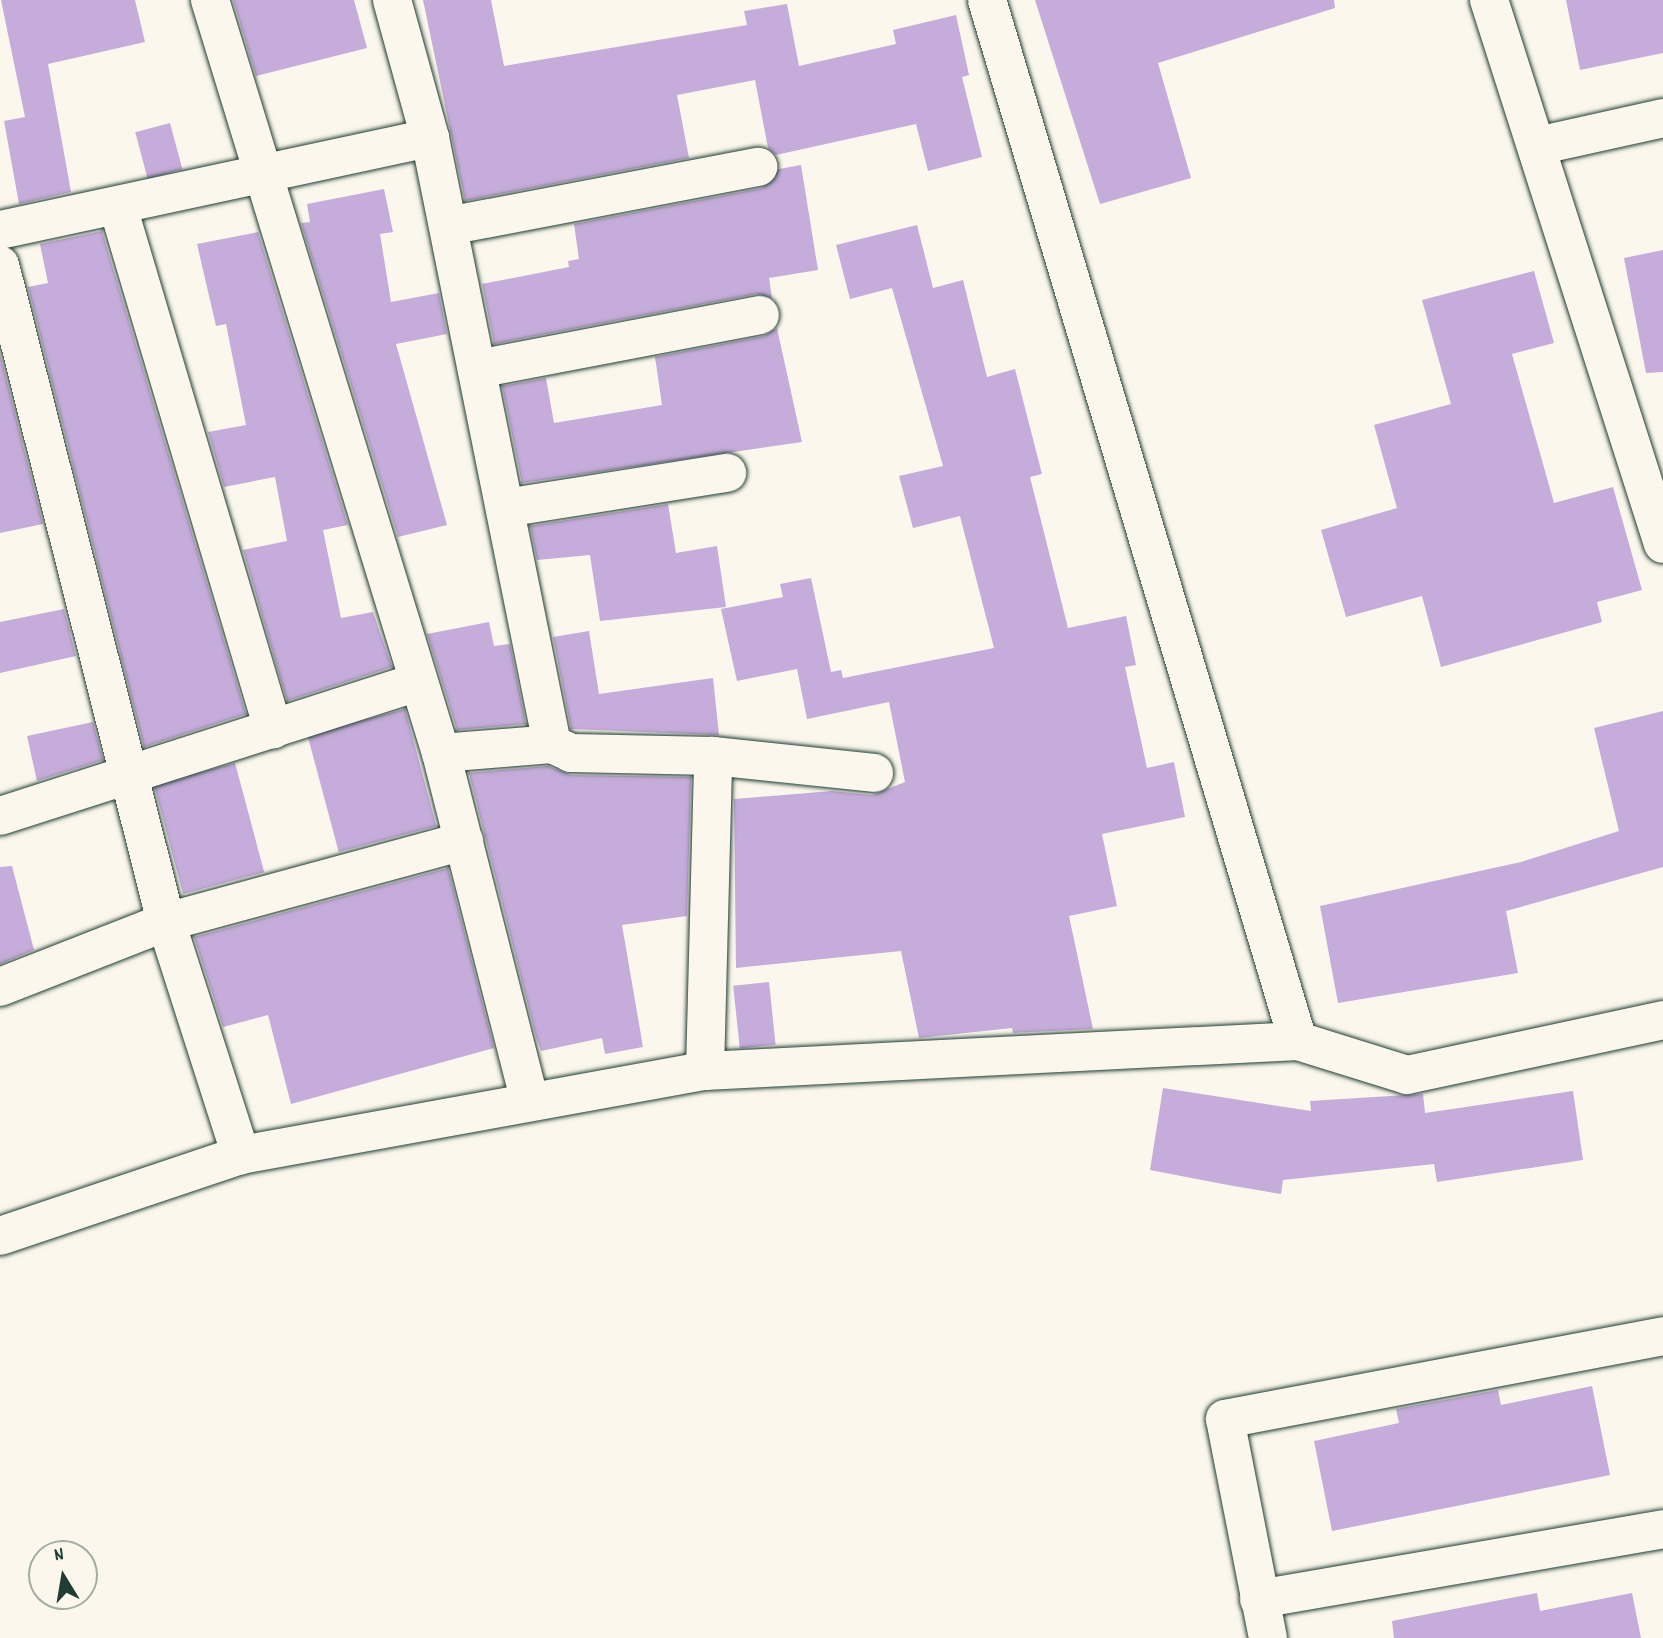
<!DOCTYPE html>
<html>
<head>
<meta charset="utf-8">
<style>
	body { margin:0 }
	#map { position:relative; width:1663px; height:1638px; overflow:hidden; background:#fbf7ec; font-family:Dekko,sans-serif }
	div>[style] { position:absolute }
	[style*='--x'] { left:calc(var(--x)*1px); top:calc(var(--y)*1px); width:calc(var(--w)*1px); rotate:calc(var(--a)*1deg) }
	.building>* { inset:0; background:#c6acda; transform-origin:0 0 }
	.roads { filter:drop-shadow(0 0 2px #1f3d34) drop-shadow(0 0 2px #1f3d34) }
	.minor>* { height:38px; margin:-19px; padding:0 19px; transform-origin:19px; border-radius:19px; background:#fbf7ec }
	span { translate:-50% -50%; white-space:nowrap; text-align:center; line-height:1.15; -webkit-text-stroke:6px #fbf7ec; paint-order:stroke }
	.north { position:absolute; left:28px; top:1540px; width:70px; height:70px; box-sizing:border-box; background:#fbf7ec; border:2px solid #a3ada2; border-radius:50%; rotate:349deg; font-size:19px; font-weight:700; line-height:28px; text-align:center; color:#1f3d34 }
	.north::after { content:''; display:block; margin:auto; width:24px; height:32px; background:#1f3d34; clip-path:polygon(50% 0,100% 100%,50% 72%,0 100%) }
</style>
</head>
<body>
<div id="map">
	<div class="building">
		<i style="clip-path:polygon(1px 0,135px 0,145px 42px,48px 64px,71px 192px,19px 204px,4px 121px,25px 117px)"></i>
		<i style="clip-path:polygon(233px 0,354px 0,367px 48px,256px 76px)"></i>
		<i style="clip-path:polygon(423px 0,491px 0,504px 66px,747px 25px,744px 11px,787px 4px,799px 66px,896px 44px,893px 30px,956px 15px,969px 75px,962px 77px,982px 157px,928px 171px,916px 124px,776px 155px,768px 148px,755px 80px,677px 95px,689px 158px,465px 201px)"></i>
		<i style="clip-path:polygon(1035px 0,1334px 0,1335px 8px,1158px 63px,1191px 178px,1100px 204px)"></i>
		<i style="clip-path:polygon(1566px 0,1663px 0,1663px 53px,1580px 70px)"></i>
		<i style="left:170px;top:123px;width:48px;height:36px;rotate:75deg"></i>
		<i style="clip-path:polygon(801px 165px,818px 270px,769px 278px,772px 298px,756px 294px,494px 344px,482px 284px,569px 267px,568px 261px,579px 259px,574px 224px,762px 188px,779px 169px)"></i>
		<i style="clip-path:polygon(384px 189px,393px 232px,380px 234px,391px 302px,439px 293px,447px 334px,396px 344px,447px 525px,398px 537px,301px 223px,310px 222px,307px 204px)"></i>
		<i style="clip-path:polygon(917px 225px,933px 288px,963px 280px,987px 377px,1015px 369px,1042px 474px,1030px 477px,1068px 628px,1126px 616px,1136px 665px,1125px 667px,1147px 768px,1174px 762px,1185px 817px,1102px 834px,1117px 906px,1069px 916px,1093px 1029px,1013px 1033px,1012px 1028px,919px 1038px,901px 951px,736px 968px,734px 799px,832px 791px,872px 795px,905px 782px,889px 702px,807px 719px,797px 669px,737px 681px,721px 609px,783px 597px,780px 584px,811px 578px,831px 672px,841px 670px,843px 678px,994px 648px,960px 516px,913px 528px,899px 476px,943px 466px,892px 288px,850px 299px,836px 245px)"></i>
		<i style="clip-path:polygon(102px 231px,246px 714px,144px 747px,28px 287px,48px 283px,40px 244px)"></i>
		<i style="clip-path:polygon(258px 232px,348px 525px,323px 530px,341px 618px,373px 612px,392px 667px,287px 701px,243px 550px,287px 541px,275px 477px,224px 487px,208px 432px,246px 425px,226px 324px,216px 326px,197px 244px)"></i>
		<i style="clip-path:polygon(1663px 250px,1663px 372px,1646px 373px,1624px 258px)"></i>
		<i style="clip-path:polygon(1534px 271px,1554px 343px,1512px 354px,1554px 503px,1613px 487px,1642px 590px,1597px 602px,1602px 622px,1441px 667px,1422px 596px,1346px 617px,1321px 530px,1397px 508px,1374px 425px,1451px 404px,1422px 300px)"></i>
		<i style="clip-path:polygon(777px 328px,802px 442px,522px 483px,502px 386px,546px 378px,554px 423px,662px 405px,655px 357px,764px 336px)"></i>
		<i style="clip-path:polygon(0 354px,43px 524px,0 533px)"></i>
		<i style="clip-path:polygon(668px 504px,676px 553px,717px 546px,726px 607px,600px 621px,590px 555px,537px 560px,530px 526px)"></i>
		<i style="clip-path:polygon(64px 609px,76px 656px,0 673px,0 622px)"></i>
		<i style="clip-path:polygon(489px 622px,494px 646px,510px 644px,526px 724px,457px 730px,427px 634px)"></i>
		<i style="clip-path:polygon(589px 631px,599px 694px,713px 678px,719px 735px,571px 729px,553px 637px)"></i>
		<i style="left:405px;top:709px;width:121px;height:101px;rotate:75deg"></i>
		<i style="clip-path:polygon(1663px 711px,1663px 867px,1506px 911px,1518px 973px,1338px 1003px,1320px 906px,1521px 862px,1619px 831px,1594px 728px)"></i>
		<i style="clip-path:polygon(93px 722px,103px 760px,37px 781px,27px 736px)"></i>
		<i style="left:235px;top:763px;width:113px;height:84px;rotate:75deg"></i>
		<i style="clip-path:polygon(548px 766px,571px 775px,691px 777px,687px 916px,622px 925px,643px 1047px,605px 1054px,602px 1038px,541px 1051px,536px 1037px,469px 773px)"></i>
		<i style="clip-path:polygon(12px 866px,34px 950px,0 964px,0 867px)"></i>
		<i style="clip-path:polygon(448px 868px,494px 1048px,291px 1104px,268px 1015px,223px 1027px,194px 937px)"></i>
		<i style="left:769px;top:982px;width:63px;height:36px;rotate:84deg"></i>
		<i style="clip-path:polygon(1163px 1088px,1311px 1111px,1310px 1101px,1423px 1094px,1425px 1113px,1573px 1091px,1583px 1160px,1437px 1182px,1434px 1164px,1283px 1180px,1281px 1194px,1228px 1185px,1150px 1170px)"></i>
		<i style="clip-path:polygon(1592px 1386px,1610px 1475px,1332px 1531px,1314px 1441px,1399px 1423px,1396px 1409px,1498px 1390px,1501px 1405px)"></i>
		<i style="clip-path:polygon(1537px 1593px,1540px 1611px,1632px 1593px,1641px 1638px,1394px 1638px,1392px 1621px)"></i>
	</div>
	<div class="roads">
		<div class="minor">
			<i style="--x:210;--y:0;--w:788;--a:72.95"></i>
			<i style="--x:441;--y:753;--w:360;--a:75.7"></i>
			<i style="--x:392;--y:0;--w:143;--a:74.6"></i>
			<i style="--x:430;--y:138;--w:618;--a:78.62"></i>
			<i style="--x:552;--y:744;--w:21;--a:25"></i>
			<i style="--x:571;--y:753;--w:142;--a:1.2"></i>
			<i style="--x:987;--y:0;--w:1086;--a:73.37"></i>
			<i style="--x:1489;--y:0;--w:571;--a:72.26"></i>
			<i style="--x:1537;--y:146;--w:129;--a:-12.5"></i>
			<i style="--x:118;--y:207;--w:545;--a:73.46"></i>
			<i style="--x:448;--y:226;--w:316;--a:-10.8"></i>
			<i style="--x:0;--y:230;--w:440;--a:-12.1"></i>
			<i style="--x:0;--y:265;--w:678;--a:75.82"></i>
			<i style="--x:166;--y:922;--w:245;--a:72.2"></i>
			<i style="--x:477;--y:369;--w:288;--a:-10.8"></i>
			<i style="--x:505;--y:508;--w:225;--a:-9"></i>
			<i style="--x:441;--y:753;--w:111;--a:-4.6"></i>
			<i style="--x:0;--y:816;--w:438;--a:-17.8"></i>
			<i style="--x:0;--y:987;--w:178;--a:-21.4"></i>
			<i style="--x:166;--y:922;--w:309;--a:-15.2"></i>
			<i style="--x:705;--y:1071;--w:315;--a:-88.5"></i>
			<i style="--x:713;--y:756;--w:162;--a:6"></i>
			<i style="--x:0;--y:1236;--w:254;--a:-18.6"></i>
			<i style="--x:241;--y:1155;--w:472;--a:-10.3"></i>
			<i style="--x:705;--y:1071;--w:594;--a:-2.9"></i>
			<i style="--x:1298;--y:1041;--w:114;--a:17.3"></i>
			<i style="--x:1407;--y:1075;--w:262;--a:-12.1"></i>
			<i style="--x:1259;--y:1599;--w:410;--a:-9.8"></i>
			<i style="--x:1268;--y:1638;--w:223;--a:-101.1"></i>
			<i style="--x:1225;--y:1419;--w:446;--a:-10.7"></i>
		</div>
	</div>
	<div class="north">N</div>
</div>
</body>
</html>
